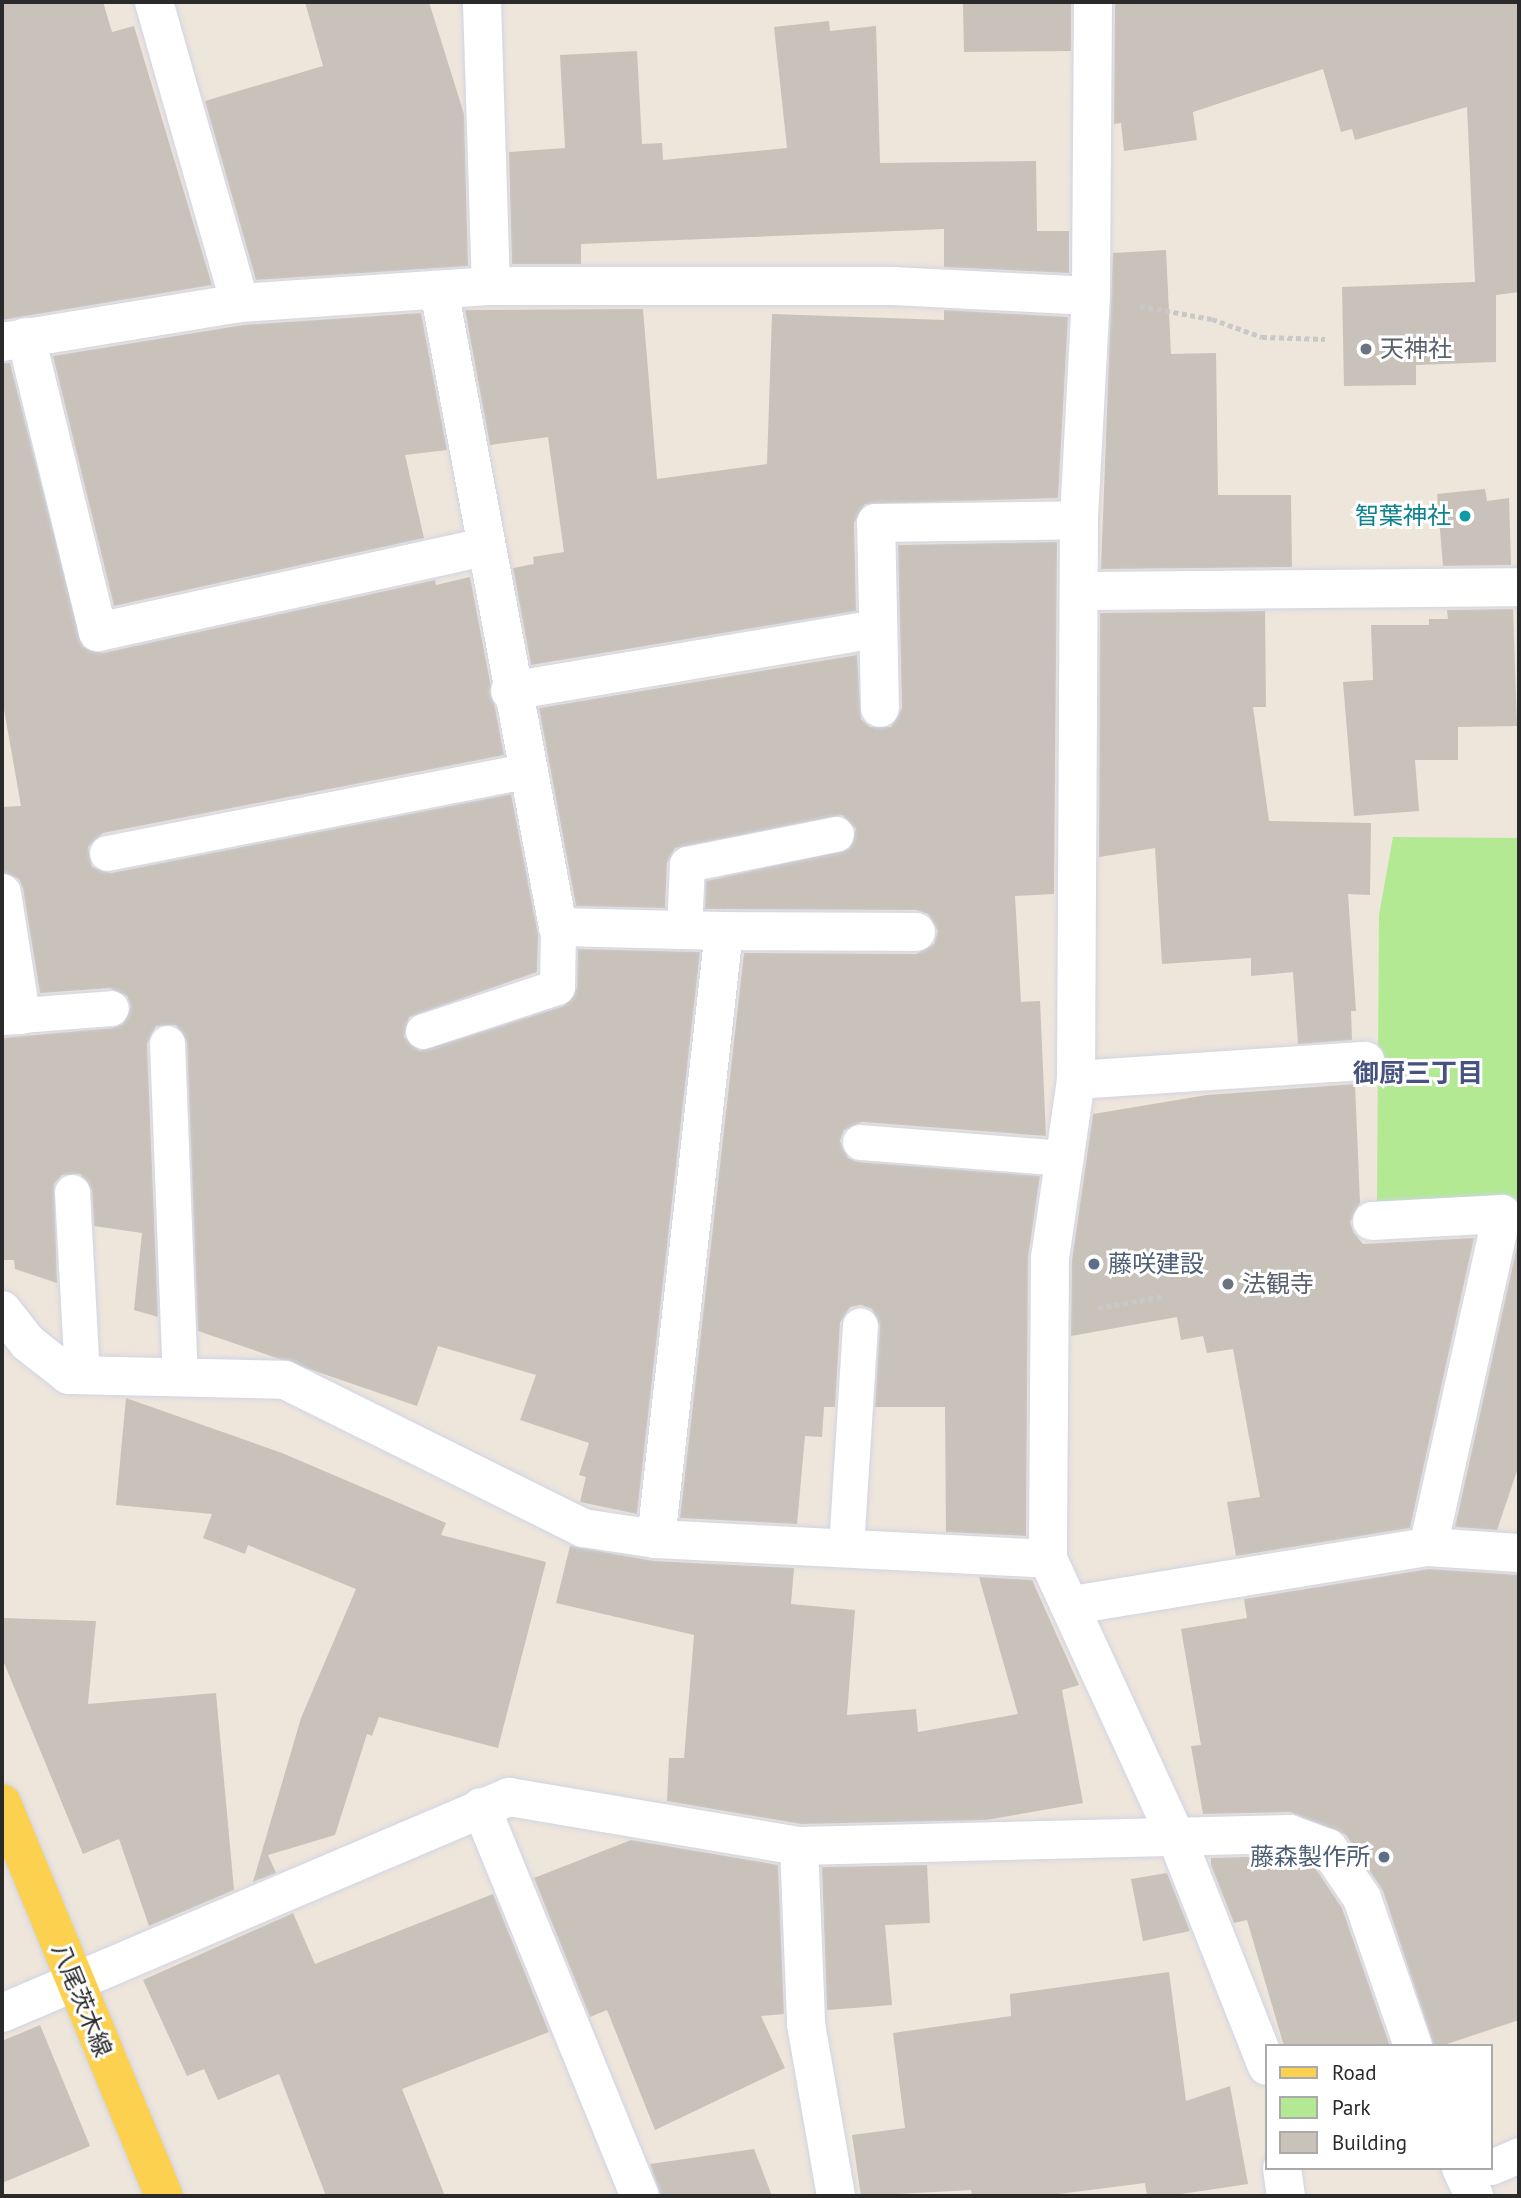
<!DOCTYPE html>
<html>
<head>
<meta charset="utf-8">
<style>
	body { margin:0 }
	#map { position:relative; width:1521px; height:2198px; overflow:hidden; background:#eee5db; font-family:"PT Sans","Noto Sans JP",sans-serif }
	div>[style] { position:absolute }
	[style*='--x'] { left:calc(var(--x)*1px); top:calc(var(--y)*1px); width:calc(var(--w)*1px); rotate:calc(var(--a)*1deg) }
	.green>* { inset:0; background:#b2e992 }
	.building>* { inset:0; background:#c9c2ba }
	.path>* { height:4.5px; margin-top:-2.25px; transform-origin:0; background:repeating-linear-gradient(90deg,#c8c8c8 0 5px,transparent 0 8.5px) }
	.roads { filter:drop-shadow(0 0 2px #d0d4e4) drop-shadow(0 0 2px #d0d4e4) }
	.lane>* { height:35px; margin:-17.5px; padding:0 17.5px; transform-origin:17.5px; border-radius:17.5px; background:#fff }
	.street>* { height:38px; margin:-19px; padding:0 19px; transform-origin:19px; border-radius:19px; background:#fff }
	.primary>* { height:38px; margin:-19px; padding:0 19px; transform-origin:19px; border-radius:19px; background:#fdd150 }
	.dots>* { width:19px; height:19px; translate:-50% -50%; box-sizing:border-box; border:4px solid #fff; border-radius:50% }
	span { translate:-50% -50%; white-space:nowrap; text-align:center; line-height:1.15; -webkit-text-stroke:6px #fff; paint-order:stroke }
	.worship-label { font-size:24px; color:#5b616d }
	.left { translate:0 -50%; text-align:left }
	.culture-label { font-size:24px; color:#0d838f }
	.right { translate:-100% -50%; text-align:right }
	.service-label { font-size:24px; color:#4e5e75 }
	.street-label { font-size:24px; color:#2a2a2a }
	.neighbourhood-label { font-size:26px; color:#46527f; font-weight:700 }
	.frame { position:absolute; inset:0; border:4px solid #2a2a2a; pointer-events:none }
	.legend { position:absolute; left:1265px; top:2044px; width:228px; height:126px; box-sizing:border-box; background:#fff; border:2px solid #aaa; margin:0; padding:9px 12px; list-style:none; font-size:21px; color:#2a2a2a }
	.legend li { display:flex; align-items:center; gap:14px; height:35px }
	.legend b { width:35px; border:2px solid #aaa }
</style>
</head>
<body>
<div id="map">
	<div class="green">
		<i style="clip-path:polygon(1393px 837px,1519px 838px,1519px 1200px,1377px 1206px,1379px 915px)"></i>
	</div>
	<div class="building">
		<i style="clip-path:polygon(2px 2px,103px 2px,112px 32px,134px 26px,212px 285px,2px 320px)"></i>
		<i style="clip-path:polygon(305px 2px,429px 2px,464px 114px,468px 266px,256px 280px,205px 101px,323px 66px)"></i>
		<i style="clip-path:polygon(1064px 2px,1071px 2px,1071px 51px,964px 52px,963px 3px)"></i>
		<i style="clip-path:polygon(1115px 2px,1519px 2px,1519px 292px,1496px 295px,1496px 362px,1416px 365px,1416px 385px,1344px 386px,1342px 287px,1475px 282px,1467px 107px,1355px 140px,1352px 129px,1341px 132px,1323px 69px,1193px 112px,1197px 140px,1124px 151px,1121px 123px,1114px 124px)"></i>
		<i style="clip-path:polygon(829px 21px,830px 31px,876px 26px,880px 163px,1036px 161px,1037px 231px,1069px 231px,1069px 273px,944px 267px,944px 229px,581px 244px,581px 264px,512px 264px,509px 152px,565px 148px,560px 55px,637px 51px,642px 144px,662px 143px,663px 160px,787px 148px,774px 27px)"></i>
		<i style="clip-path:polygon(1166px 250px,1171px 354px,1216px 353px,1218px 495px,1291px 495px,1292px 567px,1101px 569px,1113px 253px)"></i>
		<i style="clip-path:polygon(643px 309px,657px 479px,767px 464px,772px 314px,944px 320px,944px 310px,1068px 317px,1058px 498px,865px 504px,854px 523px,856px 611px,531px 665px,513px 568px,534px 564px,533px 557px,564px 552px,548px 437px,490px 445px,465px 310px)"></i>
		<i style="clip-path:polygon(421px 313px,447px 450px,405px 455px,424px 538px,114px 606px,53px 356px,243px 325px)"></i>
		<i style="clip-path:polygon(2px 363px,10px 363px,83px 647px,103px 653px,435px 580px,436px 585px,470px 577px,504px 755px,103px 833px,88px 847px,92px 867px,111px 873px,511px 794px,538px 934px,537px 972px,409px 1017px,404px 1037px,420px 1051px,564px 1006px,577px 988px,578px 949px,700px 952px,637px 1514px,580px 1502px,586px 1477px,579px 1475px,589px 1443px,520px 1420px,536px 1375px,438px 1346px,417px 1406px,198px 1331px,187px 1042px,176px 1025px,156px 1026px,147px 1044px,158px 1317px,134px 1310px,142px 1233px,94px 1226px,92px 1190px,80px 1174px,62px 1175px,54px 1184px,57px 1283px,15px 1269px,14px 1260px,2px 1260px,2px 1038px,113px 1028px,123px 1024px,131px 1007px,127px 996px,110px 988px,40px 993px,23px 889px,19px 879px,2px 872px,2px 807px,21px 806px,2px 698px)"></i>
		<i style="clip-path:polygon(1485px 489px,1487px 501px,1509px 498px,1511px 565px,1443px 566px,1437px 494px)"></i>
		<i style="clip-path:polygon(1057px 542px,1054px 894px,1015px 896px,1021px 1002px,1040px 1001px,1046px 1136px,862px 1122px,844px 1130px,840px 1141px,848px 1158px,858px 1162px,1040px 1176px,1028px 1258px,1026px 1536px,946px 1532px,945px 1407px,875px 1407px,880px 1326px,872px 1309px,861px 1305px,850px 1307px,840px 1323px,835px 1407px,824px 1407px,822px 1437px,805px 1436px,797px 1524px,680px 1518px,744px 953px,916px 954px,934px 944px,938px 931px,928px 914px,916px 910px,705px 909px,706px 881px,849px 849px,856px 829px,842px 815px,675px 848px,667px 863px,665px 908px,576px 906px,539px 708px,857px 655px,861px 719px,870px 727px,891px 727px,902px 708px,898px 545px)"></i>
		<i style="clip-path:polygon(1513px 609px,1517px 726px,1458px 727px,1458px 760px,1415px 760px,1419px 811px,1354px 816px,1343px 682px,1373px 680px,1371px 625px,1429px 625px,1429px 619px,1448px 619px,1447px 610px)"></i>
		<i style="clip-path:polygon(1265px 611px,1266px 707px,1253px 707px,1269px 821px,1371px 823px,1370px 895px,1348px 894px,1356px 1011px,1351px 1011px,1352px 1040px,1298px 1044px,1293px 972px,1251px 976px,1251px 958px,1162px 964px,1155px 848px,1099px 857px,1100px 613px)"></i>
		<i style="clip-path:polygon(1355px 1084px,1360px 1203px,1350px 1222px,1354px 1233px,1363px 1244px,1474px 1238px,1410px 1528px,1236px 1556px,1227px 1502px,1260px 1497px,1233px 1349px,1207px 1353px,1203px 1336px,1181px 1340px,1177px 1317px,1071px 1336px,1072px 1260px,1093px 1114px,1207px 1095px)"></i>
		<i style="clip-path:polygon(1519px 1237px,1519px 1465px,1497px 1530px,1455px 1527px)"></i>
		<i style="clip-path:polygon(126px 1398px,282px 1453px,446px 1523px,441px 1535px,546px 1562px,498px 1748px,379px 1717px,372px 1736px,367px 1734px,335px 1835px,268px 1855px,276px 1873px,253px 1882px,301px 1718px,356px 1589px,248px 1545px,245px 1554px,203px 1538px,212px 1514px,116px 1505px)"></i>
		<i style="clip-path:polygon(570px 1546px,654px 1561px,794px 1568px,791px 1604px,855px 1610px,847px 1715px,916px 1709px,918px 1732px,1018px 1714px,979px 1577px,1032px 1580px,1079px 1685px,1062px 1690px,1083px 1803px,986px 1820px,801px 1824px,667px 1801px,669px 1758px,684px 1758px,694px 1635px,556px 1603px)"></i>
		<i style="clip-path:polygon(1429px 1569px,1519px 1575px,1519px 2020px,1441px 2046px,1434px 2046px,1383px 1891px,1346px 1835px,1290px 1812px,1203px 1814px,1191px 1746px,1201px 1745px,1181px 1629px,1247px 1618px,1244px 1599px)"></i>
		<i style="clip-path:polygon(2px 1618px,96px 1621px,88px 1704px,216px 1693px,234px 1890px,149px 1926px,119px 1839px,83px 1854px,2px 1658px)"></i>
		<i style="clip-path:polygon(631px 1840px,778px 1865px,784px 2014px,761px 2016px,785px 2068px,655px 2130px,607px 2010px,590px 2017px,534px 1878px)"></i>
		<i style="clip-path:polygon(1286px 1856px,1314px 1866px,1342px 1908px,1390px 2046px,1284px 2046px,1247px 1920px,1234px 1923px,1211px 1865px,1211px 1858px)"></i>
		<i style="clip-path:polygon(927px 1865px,930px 1923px,885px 1925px,892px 2005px,827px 2010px,822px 1867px)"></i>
		<i style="clip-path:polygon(1167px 1873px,1190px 1931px,1143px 1941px,1131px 1879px)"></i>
		<i style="clip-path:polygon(493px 1894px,549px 2032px,402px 2089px,445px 2196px,326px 2196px,279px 2074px,218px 2100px,204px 2069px,187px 2076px,143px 1980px,293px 1913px,315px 1964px)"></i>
		<i style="clip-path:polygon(1169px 1972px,1186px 2101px,1230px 2086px,1248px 2184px,1168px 2196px,1147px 2196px,1145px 2183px,1043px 2196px,972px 2196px,971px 2190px,861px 2196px,852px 2135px,905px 2128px,893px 2033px,1011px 2016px,1010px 1994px)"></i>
		<i style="clip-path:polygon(40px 2025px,90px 2146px,2px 2183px,2px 2041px)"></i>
		<i style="clip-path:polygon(754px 2149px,772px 2196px,661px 2196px,650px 2164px)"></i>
	</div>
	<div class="path">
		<i style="--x:1140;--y:306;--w:73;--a:10.2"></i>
		<i style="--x:1212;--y:319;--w:53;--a:19.8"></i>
		<i style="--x:1262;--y:337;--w:63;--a:1.8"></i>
		<i style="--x:1098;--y:1308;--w:68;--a:-10.2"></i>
	</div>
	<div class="roads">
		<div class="lane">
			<i style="--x:107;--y:853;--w:427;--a:-11.1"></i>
			<i style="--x:684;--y:930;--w:66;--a:-87.4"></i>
			<i style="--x:687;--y:864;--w:152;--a:-11.4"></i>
			<i style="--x:21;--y:1015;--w:90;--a:-4.4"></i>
			<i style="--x:423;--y:1031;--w:141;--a:-18.2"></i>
			<i style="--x:557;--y:987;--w:60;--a:-89"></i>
			<i style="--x:167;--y:1043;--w:335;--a:87.8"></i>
			<i style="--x:860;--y:1142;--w:206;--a:4.5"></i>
			<i style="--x:72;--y:1192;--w:184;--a:86.9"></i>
			<i style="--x:846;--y:1548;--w:223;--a:-86.4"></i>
			<i style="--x:1491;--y:2167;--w:30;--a:-23"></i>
		</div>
		<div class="street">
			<i style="--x:154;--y:2;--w:313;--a:74.1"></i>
			<i style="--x:482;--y:2;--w:284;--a:88.2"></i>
			<i style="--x:1093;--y:2;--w:294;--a:90.4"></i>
			<i style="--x:1091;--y:296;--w:224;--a:93.1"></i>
			<i style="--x:1079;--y:520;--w:560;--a:90.31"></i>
			<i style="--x:1076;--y:1080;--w:180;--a:98.3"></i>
			<i style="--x:1050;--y:1258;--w:301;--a:90.4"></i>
			<i style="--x:1048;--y:1559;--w:308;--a:65.3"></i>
			<i style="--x:1177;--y:1839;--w:244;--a:68.4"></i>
			<i style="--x:439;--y:290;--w:648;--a:79.42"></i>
			<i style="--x:558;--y:927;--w:166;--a:1.4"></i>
			<i style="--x:724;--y:931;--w:612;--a:96.38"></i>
			<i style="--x:26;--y:337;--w:304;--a:76.3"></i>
			<i style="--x:98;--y:632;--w:394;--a:-12.4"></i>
			<i style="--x:2;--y:342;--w:241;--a:-9.3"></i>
			<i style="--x:240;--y:303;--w:252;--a:-3.9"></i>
			<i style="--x:491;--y:286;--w:402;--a:0"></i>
			<i style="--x:893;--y:286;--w:198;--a:2.9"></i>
			<i style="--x:1079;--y:591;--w:440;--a:-0.5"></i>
			<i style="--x:510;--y:691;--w:373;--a:-9.6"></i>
			<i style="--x:880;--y:708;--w:185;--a:-91.2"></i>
			<i style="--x:876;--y:523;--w:203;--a:-0.8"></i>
			<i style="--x:2;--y:893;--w:123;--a:81.1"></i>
			<i style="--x:21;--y:1015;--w:19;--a:177"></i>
			<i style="--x:724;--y:931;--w:192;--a:0.3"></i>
			<i style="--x:1076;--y:1080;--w:290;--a:-3.8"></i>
			<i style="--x:1372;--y:1221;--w:130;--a:-3.1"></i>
			<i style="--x:1502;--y:1214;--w:341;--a:102.5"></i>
			<i style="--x:2;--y:1310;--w:42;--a:51.8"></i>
			<i style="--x:28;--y:1343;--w:52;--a:38"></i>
			<i style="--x:69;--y:1375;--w:216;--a:1.3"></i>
			<i style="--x:285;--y:1380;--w:333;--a:26.4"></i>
			<i style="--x:583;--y:1528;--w:74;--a:8.6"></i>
			<i style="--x:656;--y:1539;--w:393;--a:2.9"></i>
			<i style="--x:1073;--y:1605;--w:360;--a:-9.3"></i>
			<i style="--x:1428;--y:1547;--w:91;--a:3.8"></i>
			<i style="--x:481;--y:1807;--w:420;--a:67.8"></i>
			<i style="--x:799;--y:1846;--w:178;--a:87.7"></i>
			<i style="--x:806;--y:2024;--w:175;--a:80.1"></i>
			<i style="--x:2;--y:2013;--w:551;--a:-23.08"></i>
			<i style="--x:509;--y:1797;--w:294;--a:9.6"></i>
			<i style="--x:799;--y:1846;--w:491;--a:-1.4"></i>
			<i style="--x:1290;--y:1834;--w:40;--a:20.2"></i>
			<i style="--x:1328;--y:1848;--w:60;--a:55.8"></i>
			<i style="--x:1362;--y:1898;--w:157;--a:71"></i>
			<i style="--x:1282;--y:2168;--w:28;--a:82"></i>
			<i style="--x:1461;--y:2168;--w:31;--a:65"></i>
		</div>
		<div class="primary">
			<i style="--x:2;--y:1803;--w:425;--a:67.6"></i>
		</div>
	</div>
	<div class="dots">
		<i style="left:1366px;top:349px;background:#6b7280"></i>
		<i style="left:1465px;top:516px;background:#0f9aa8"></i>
		<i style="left:1094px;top:1264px;background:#5c6f8a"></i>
		<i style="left:1228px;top:1284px;background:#6b7280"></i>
		<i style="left:1384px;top:1857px;background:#5c6f8a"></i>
	</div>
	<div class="worship-label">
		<span class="left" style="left:1380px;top:349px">天神社</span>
		<span class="left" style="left:1242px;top:1284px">法観寺</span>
	</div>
	<div class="culture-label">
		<span class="right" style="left:1451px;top:516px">智葉神社</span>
	</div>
	<div class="service-label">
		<span class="left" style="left:1108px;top:1264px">藤咲建設</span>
		<span class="right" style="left:1370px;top:1857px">藤森製作所</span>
	</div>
	<div class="street-label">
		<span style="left:82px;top:2000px;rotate:68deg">八尾茨木線</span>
	</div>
	<div class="neighbourhood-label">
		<span style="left:1418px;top:1073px">御厨三丁目</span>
	</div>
	<div class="frame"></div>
	<ul class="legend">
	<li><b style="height:9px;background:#fdd150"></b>Road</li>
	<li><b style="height:19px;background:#b2e992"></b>Park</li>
	<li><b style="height:19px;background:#c9c2ba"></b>Building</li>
	</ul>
</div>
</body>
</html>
